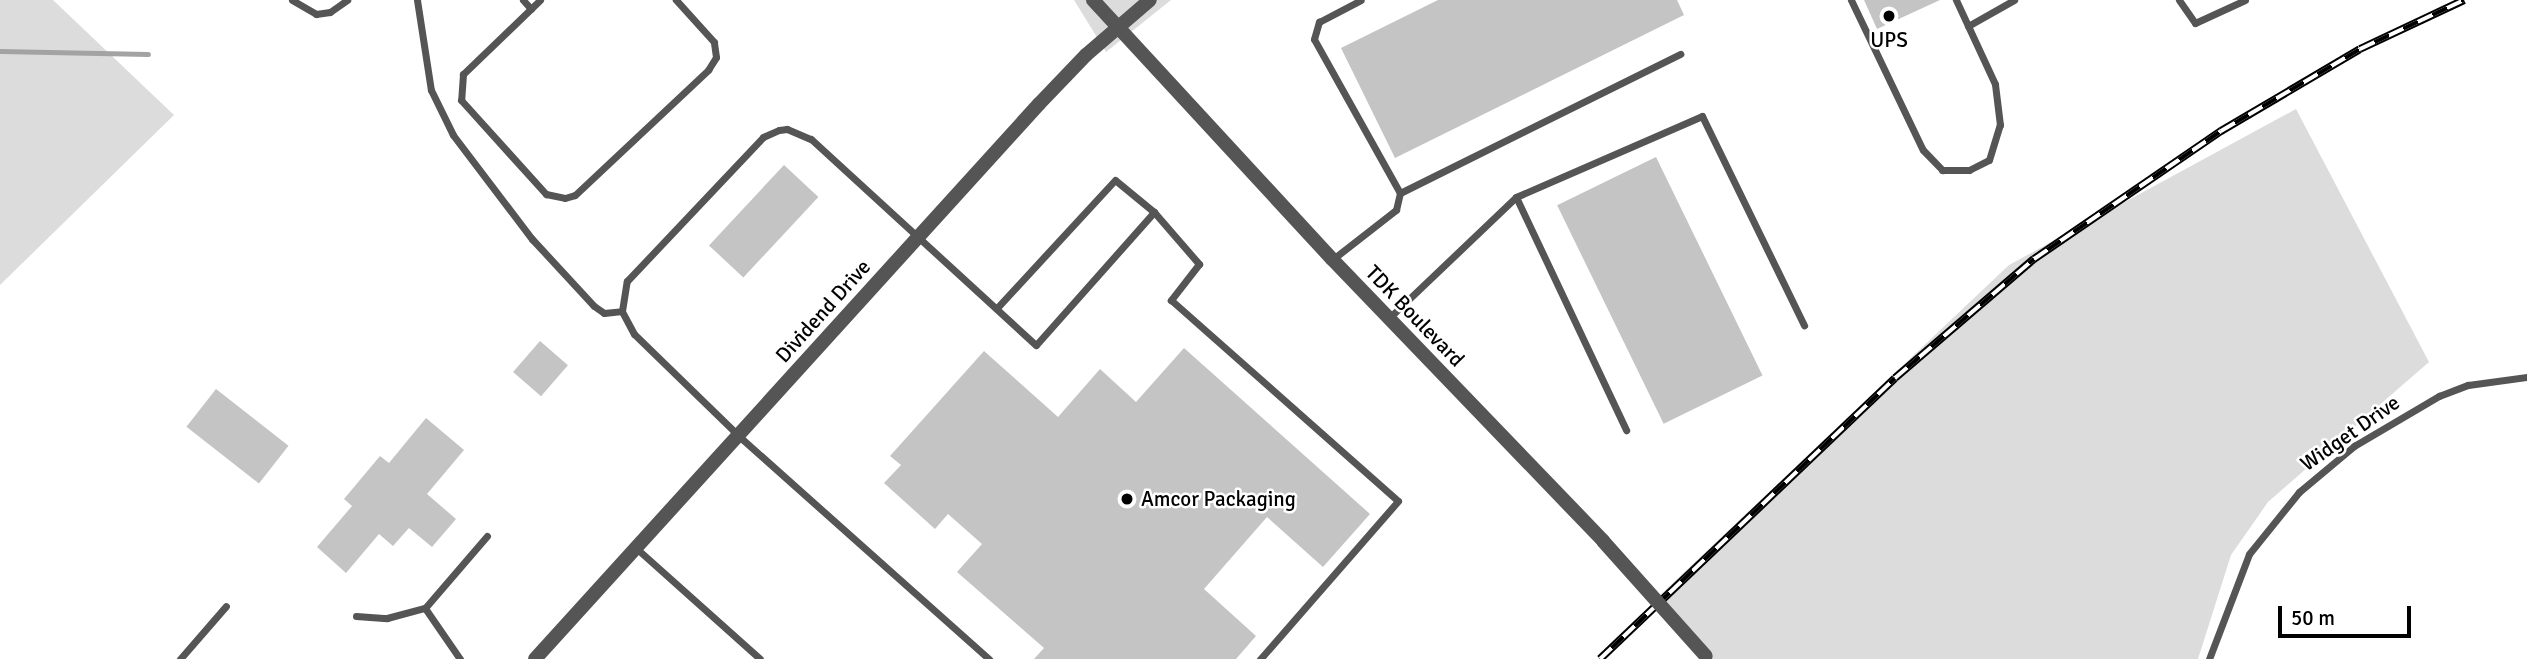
<!DOCTYPE html>
<html>
<head>
<meta charset="utf-8">
<style>
	body { margin:0 }
	#map { position:relative; width:2527px; height:659px; overflow:hidden; background:#fff; font-family:Signika,sans-serif }
	div>[style] { position:absolute }
	[style*='--x'] { left:calc(var(--x)*1px); top:calc(var(--y)*1px); width:calc(var(--w)*1px); rotate:calc(var(--a)*1deg) }
	.green>* { inset:0; background:#dcdcdc }
	.stream>* { height:5px; margin:-2.5px; padding:0 2.5px; transform-origin:2.5px; border-radius:2.5px; background:#a3a3a3 }
	.building>* { inset:0; background:#c4c4c4; transform-origin:0 0 }
	.service>* { height:7px; margin:-3.5px; padding:0 3.5px; transform-origin:3.5px; border-radius:3.5px; background:#555 }
	.minor>* { height:14px; margin:-7px; padding:0 7px; transform-origin:7px; border-radius:7px; background:#555 }
	.tertiary>* { height:14px; margin:-7px; padding:0 7px; transform-origin:7px; border-radius:7px; background:#555 }
	.rail>* { height:8px; margin-top:-4px; transform-origin:0; background:repeating-linear-gradient(90deg,#fff 0 16px,#000 0 32px); box-sizing:border-box; border-block:2px solid #000 }
	.minor-bridge>* { height:14px; margin:-7px; padding:0 7px; transform-origin:7px; border-radius:7px; background:#555 }
	.dots>* { width:19px; height:19px; translate:-50% -50%; box-sizing:border-box; border:4px solid #fff; border-radius:50% }
	span { translate:-50% -50%; white-space:nowrap; text-align:center; line-height:1.15; -webkit-text-stroke:5px #fff; paint-order:stroke }
	.poi-label { font-size:21px; color:#000 }
	.left { translate:0 -50%; text-align:left }
	.street-label { font-size:21px; color:#000 }
	.scale { position:absolute; left:2278px; top:606px; width:133px; height:32px; box-sizing:border-box; border:4px solid #000; border-top:0; padding-left:9px; font-size:21px; line-height:24px; white-space:nowrap; color:#000; -webkit-text-stroke:5px #fff; paint-order:stroke }
</style>
</head>
<body>
<div id="map">
	<div class="green">
		<i style="clip-path:polygon(0 0,53px 0,174px 115px,0 285px)"></i>
		<i style="clip-path:polygon(1074px 0,1171px 0,1106px 52px)"></i>
		<i style="clip-path:polygon(2296px 109px,2429px 362px,2268px 502px,2231px 555px,2198px 659px,1712px 659px,1655px 600px,2009px 265px)"></i>
	</div>
	<div class="stream">
		<i style="--x:0;--y:51;--w:148;--a:1.2"></i>
	</div>
	<div class="building">
		<i style="clip-path:polygon(1438px 0,1677px 0,1684px 15px,1395px 158px,1341px 48px)"></i>
		<i style="clip-path:polygon(1864px 0,1940px 0,1877px 29px)"></i>
		<i style="left:1656px;top:157px;width:243px;height:110px;rotate:64deg"></i>
		<i style="left:784px;top:165px;width:47px;height:110px;rotate:43deg"></i>
		<i style="left:540px;top:341px;width:37px;height:41px;rotate:41deg"></i>
		<i style="clip-path:polygon(1184px 348px,1370px 514px,1323px 567px,1267px 517px,1204px 589px,1256px 636px,1236px 659px,1034px 659px,1044px 648px,957px 572px,982px 544px,948px 514px,935px 529px,884px 483px,901px 465px,890px 456px,984px 351px,1058px 417px,1100px 369px,1136px 402px)"></i>
		<i style="left:216px;top:389px;width:92px;height:48px;rotate:38deg"></i>
		<i style="clip-path:polygon(426px 418px,464px 450px,427px 494px,456px 519px,432px 547px,409px 528px,393px 546px,379px 534px,346px 573px,317px 547px,352px 506px,344px 499px,380px 456px,389px 463px)"></i>
	</div>
	<div class="service">
		<i style="--x:292;--y:0;--w:28;--a:30"></i>
		<i style="--x:316;--y:14;--w:14;--a:-8"></i>
		<i style="--x:330;--y:12;--w:21;--a:-35"></i>
		<i style="--x:417;--y:0;--w:91;--a:81.2"></i>
		<i style="--x:431;--y:90;--w:50;--a:63.9"></i>
		<i style="--x:453;--y:135;--w:131;--a:52.8"></i>
		<i style="--x:532;--y:239;--w:91;--a:47.2"></i>
		<i style="--x:594;--y:306;--w:12;--a:35"></i>
		<i style="--x:604;--y:313;--w:18;--a:-6"></i>
		<i style="--x:523;--y:0;--w:12;--a:48"></i>
		<i style="--x:540;--y:0;--w:107;--a:136.1"></i>
		<i style="--x:463;--y:74;--w:26;--a:94"></i>
		<i style="--x:461;--y:100;--w:127;--a:47.9"></i>
		<i style="--x:546;--y:194;--w:19;--a:12"></i>
		<i style="--x:565;--y:198;--w:10;--a:-17"></i>
		<i style="--x:575;--y:195;--w:183;--a:-43.2"></i>
		<i style="--x:708;--y:70;--w:15;--a:-58"></i>
		<i style="--x:716;--y:57;--w:15;--a:-98"></i>
		<i style="--x:714;--y:42;--w:57;--a:-132.1"></i>
		<i style="--x:1851;--y:0;--w:166;--a:64.4"></i>
		<i style="--x:1923;--y:150;--w:28;--a:46"></i>
		<i style="--x:1942;--y:170;--w:27;--a:0"></i>
		<i style="--x:1969;--y:170;--w:22;--a:-27"></i>
		<i style="--x:1989;--y:160;--w:37;--a:-73"></i>
		<i style="--x:2000;--y:125;--w:41;--a:-97"></i>
		<i style="--x:1995;--y:84;--w:93;--a:-114.9"></i>
		<i style="--x:2179;--y:0;--w:28;--a:55"></i>
		<i style="--x:2195;--y:23;--w:55;--a:-24.7"></i>
		<i style="--x:1968;--y:26;--w:53;--a:-29.5"></i>
		<i style="--x:1400;--y:193;--w:313;--a:-26.4"></i>
		<i style="--x:1516;--y:197;--w:203;--a:-23.5"></i>
		<i style="--x:1702;--y:116;--w:233;--a:64"></i>
		<i style="--x:1154;--y:212;--w:69;--a:49.1"></i>
		<i style="--x:1199;--y:264;--w:46;--a:127.9"></i>
		<i style="--x:1171;--y:300;--w:303;--a:41.5"></i>
		<i style="--x:1398;--y:501;--w:210;--a:131.1"></i>
		<i style="--x:1333;--y:259;--w:80;--a:-37.9"></i>
		<i style="--x:1396;--y:210;--w:17;--a:-77"></i>
		<i style="--x:1400;--y:193;--w:176;--a:-119.2"></i>
		<i style="--x:1314;--y:39;--w:18;--a:-74"></i>
		<i style="--x:1319;--y:22;--w:47;--a:-27.6"></i>
		<i style="--x:1389;--y:318;--w:175;--a:-43.6"></i>
		<i style="--x:1516;--y:197;--w:258;--a:64.7"></i>
		<i style="--x:636;--y:548;--w:166;--a:41.8"></i>
		<i style="--x:356;--y:616;--w:31;--a:4"></i>
		<i style="--x:387;--y:618;--w:39;--a:-15"></i>
		<i style="--x:180;--y:659;--w:70;--a:-49"></i>
		<i style="--x:460;--y:659;--w:62;--a:-124.5"></i>
		<i style="--x:425;--y:608;--w:95;--a:-49.3"></i>
		<i style="--x:989;--y:659;--w:335;--a:-138.3"></i>
		<i style="--x:739;--y:436;--w:146;--a:-135.8"></i>
		<i style="--x:634;--y:334;--w:26;--a:-118"></i>
		<i style="--x:622;--y:311;--w:30;--a:-81"></i>
		<i style="--x:627;--y:281;--w:198;--a:-46.6"></i>
		<i style="--x:763;--y:137;--w:17;--a:-24"></i>
		<i style="--x:779;--y:130;--w:8;--a:-7"></i>
		<i style="--x:787;--y:129;--w:26;--a:23"></i>
		<i style="--x:811;--y:139;--w:305;--a:42.5"></i>
		<i style="--x:1036;--y:345;--w:178;--a:-48.4"></i>
		<i style="--x:1154;--y:212;--w:50;--a:-140.6"></i>
		<i style="--x:1115;--y:180;--w:174;--a:132.7"></i>
		<i style="--x:2209;--y:659;--w:112;--a:-69.1"></i>
		<i style="--x:2249;--y:554;--w:80;--a:-51.1"></i>
		<i style="--x:2299;--y:492;--w:72;--a:-39.9"></i>
		<i style="--x:2354;--y:446;--w:99;--a:-30.5"></i>
		<i style="--x:2439;--y:396;--w:31;--a:-21"></i>
		<i style="--x:2468;--y:385;--w:60;--a:-7.7"></i>
	</div>
	<div class="minor">
		<i style="--x:1093;--y:0;--w:352;--a:47.3"></i>
		<i style="--x:1332;--y:259;--w:391;--a:46.1"></i>
	</div>
	<div class="tertiary">
		<i style="--x:535;--y:659;--w:750;--a:-47.76"></i>
		<i style="--x:1039;--y:104;--w:68;--a:-46.2"></i>
		<i style="--x:1086;--y:55;--w:84;--a:-40.7"></i>
	</div>
	<div class="rail">
		<i style="--x:1600;--y:659;--w:407;--a:-43.6"></i>
		<i style="--x:1895;--y:378;--w:183;--a:-40.6"></i>
		<i style="--x:2034;--y:259;--w:227;--a:-34.4"></i>
		<i style="--x:2221;--y:131;--w:161;--a:-30.5"></i>
		<i style="--x:2360;--y:49;--w:115;--a:-25.2"></i>
	</div>
	<div class="minor-bridge">
		<i style="--x:1603;--y:541;--w:154;--a:48.2"></i>
	</div>
	<div class="dots">
		<i style="left:1889px;top:16px;background:#000"></i>
		<i style="left:1127px;top:499px;background:#000"></i>
	</div>
	<div class="poi-label">
		<span style="left:1889px;top:40px">UPS</span>
		<span class="left" style="left:1141px;top:499px">Amcor Packaging</span>
	</div>
	<div class="street-label">
		<span style="left:823px;top:311px;rotate:-48deg">Dividend Drive</span>
		<span style="left:1415px;top:316px;rotate:46deg">TDK Boulevard</span>
		<span style="left:2350px;top:433px;rotate:-35deg">Widget Drive</span>
	</div>
	<div class="scale">50 m</div>
</div>
</body>
</html>
